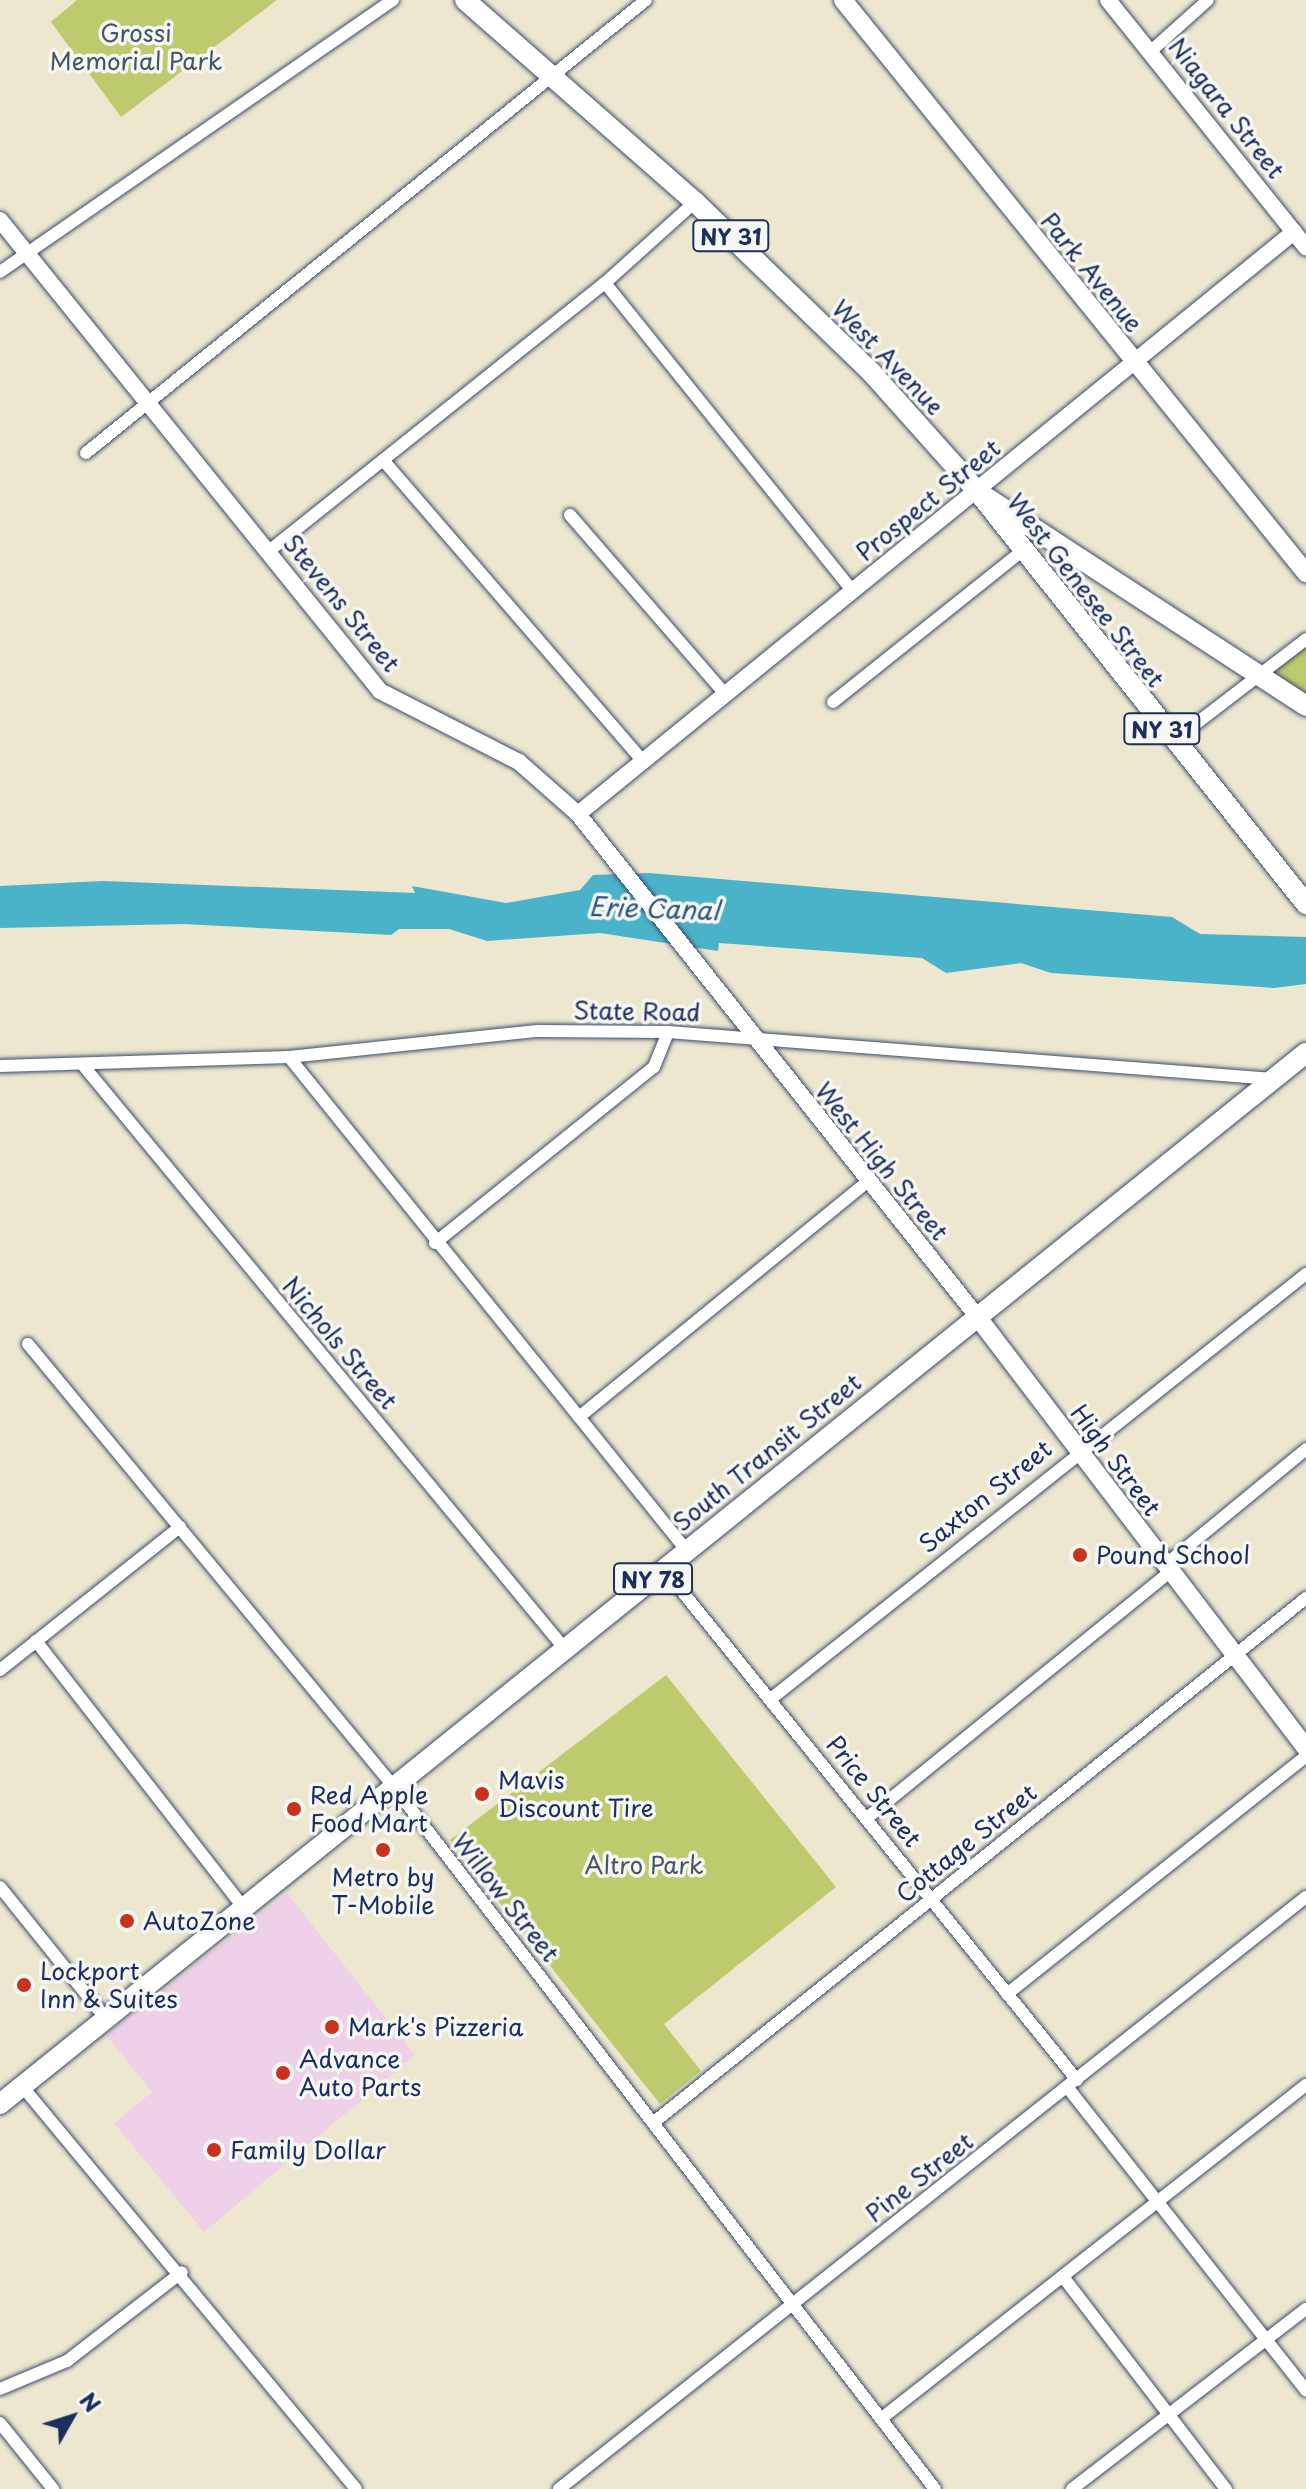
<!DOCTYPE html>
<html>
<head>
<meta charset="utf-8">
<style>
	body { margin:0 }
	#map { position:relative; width:1306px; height:2489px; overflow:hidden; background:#ece7ce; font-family:"Playpen Sans",sans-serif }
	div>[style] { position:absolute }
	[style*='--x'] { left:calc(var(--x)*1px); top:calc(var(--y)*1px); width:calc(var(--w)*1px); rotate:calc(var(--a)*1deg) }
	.built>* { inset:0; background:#eed0e8 }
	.green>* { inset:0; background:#bdcb6e }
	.water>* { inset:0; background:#4ab3c9 }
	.roads { filter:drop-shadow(0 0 2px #3a4b6f) drop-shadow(0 0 2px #3a4b6f) }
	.minor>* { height:12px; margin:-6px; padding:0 6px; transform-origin:6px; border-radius:6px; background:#fff }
	.tertiary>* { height:16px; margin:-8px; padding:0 8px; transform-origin:8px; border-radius:8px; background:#fff }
	.secondary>* { height:18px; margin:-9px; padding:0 9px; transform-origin:9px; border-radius:9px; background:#fff }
	.primary>* { height:20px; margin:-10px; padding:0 10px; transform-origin:10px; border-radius:10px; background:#fff }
	.trunk>* { height:20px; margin:-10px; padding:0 10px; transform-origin:10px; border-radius:10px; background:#fff }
	.dots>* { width:22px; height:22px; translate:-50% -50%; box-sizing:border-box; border:4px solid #f6f6f2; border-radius:50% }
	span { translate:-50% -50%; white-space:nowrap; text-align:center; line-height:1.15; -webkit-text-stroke:7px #f6f6f2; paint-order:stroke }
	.shield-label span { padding:2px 6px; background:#f6f6f2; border:2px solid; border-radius:6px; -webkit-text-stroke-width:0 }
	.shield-label { font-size:22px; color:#1b2f5e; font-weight:700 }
	.park-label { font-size:24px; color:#445662 }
	.street-label { font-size:24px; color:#1b2f5e }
	.poi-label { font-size:24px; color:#1b2f5e }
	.left { translate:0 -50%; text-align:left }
	.water-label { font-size:26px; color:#29577e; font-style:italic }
	.north { position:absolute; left:32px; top:2377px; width:80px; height:80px; -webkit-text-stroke:6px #f6f6f2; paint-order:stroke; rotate:51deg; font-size:22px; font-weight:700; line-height:32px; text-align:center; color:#1b2f5e }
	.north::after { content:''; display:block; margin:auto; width:28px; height:36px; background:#1b2f5e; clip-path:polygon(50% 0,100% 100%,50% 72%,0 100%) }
</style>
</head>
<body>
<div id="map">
	<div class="built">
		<i style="clip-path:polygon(287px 1893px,415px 2055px,204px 2232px,114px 2123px,152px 2092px,106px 2035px)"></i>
	</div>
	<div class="green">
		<i style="clip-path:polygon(77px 0,277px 0,121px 117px,51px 22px)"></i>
		<i style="clip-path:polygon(1306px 646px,1306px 694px,1273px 672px)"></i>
		<i style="clip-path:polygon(666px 1675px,836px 1887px,664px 2024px,701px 2071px,660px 2104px,450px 1840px)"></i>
	</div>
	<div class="water">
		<i style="clip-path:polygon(649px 873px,1172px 917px,1200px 934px,1306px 937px,1306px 984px,1274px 988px,1051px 973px,1021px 963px,946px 973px,922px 958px,719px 943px,718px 951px,600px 933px,487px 941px,449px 929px,399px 929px,391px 935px,183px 924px,0 928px,0 886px,103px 881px,415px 893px,412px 886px,506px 903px,580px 890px,593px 875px)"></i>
	</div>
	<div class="roads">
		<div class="minor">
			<i style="--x:1151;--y:51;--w:76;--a:-41.8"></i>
			<i style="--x:0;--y:272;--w:478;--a:-34.7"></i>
			<i style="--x:605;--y:283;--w:395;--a:51.2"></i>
			<i style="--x:86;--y:453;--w:720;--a:-38.97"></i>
			<i style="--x:383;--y:460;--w:398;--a:49.2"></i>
			<i style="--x:570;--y:515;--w:238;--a:49.1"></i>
			<i style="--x:269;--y:551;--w:430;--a:-38.6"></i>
			<i style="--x:605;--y:283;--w:121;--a:-42"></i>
			<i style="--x:833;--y:702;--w:241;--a:-38.6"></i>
			<i style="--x:1172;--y:742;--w:169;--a:-37.5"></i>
			<i style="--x:289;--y:1057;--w:634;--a:51.14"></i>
			<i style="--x:82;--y:1064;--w:759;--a:50.46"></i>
			<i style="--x:0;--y:1066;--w:289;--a:-1.8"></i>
			<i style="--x:289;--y:1057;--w:250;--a:-6"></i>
			<i style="--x:538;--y:1031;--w:130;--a:0.4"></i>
			<i style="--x:668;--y:1032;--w:607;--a:4.44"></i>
			<i style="--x:435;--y:1243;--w:281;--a:-38.8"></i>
			<i style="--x:654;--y:1067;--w:38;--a:-68"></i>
			<i style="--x:28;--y:1344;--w:575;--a:50.44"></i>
			<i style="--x:394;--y:1787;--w:886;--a:52.38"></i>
			<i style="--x:579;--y:1417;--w:373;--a:-39.2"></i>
			<i style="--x:1165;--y:1565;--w:183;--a:-39.4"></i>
			<i style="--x:664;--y:1569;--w:657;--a:51.05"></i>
			<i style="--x:36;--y:1641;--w:338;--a:52.1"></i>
			<i style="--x:0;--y:1670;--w:230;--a:-38.5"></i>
			<i style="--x:772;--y:1698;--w:682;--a:-38.45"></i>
			<i style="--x:867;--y:1818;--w:390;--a:-39.1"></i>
			<i style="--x:0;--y:1887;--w:169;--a:51.2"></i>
			<i style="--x:1007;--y:1994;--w:382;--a:-38.5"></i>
			<i style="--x:22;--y:2086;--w:523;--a:50.35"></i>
			<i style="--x:1068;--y:2088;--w:385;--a:51.8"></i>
			<i style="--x:653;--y:2123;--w:838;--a:-38.8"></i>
			<i style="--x:1064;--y:2278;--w:266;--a:52.5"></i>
			<i style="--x:0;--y:2389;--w:73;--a:-22.7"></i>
			<i style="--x:67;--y:2361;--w:145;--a:-37.7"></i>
			<i style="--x:882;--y:2418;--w:539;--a:-38.15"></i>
			<i style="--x:0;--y:2423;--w:85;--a:51.2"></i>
			<i style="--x:559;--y:2489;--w:953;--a:-38.4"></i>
			<i style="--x:1072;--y:2489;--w:295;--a:-37.6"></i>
		</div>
		<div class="tertiary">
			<i style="--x:1108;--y:0;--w:317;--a:51.3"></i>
			<i style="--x:0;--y:220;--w:605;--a:51.1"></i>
			<i style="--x:380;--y:691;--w:156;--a:27.1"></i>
			<i style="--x:519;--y:762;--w:79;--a:41.4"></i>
			<i style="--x:578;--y:814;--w:640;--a:51.54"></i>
			<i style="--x:578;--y:814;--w:923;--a:-39.11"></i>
		</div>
		<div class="secondary">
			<i style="--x:843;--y:0;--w:737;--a:51.06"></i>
			<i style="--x:976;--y:1315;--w:544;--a:52.69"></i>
		</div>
		<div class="primary">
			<i style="--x:984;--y:496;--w:384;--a:33.1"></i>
		</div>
		<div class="trunk">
			<i style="--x:465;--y:0;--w:306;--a:41.3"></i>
			<i style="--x:695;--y:202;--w:246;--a:44"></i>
			<i style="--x:872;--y:373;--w:159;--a:48.3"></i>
			<i style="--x:978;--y:492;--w:527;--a:51.48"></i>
			<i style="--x:0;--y:2104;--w:1676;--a:-38.83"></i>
		</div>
	</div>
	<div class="dots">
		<i style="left:1080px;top:1555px;background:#c8321e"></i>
		<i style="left:482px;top:1794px;background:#c8321e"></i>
		<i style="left:294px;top:1809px;background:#c8321e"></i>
		<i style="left:383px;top:1850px;background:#c8321e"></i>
		<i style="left:127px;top:1921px;background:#c8321e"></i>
		<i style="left:24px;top:1985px;background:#c8321e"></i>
		<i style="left:332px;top:2027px;background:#c8321e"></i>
		<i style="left:283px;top:2073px;background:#c8321e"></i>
		<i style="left:214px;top:2150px;background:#c8321e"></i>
	</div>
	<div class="shield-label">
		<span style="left:731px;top:236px">NY 31</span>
		<span style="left:1162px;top:729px">NY 31</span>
		<span style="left:653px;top:1579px">NY 78</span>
	</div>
	<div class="park-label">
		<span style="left:136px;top:47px">Grossi<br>Memorial Park</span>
		<span style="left:644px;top:1865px">Altro Park</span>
	</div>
	<div class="street-label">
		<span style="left:1227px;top:108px;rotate:52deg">Niagara Street</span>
		<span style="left:1092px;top:272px;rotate:51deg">Park Avenue</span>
		<span style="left:888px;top:357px;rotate:46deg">West Avenue</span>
		<span style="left:928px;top:500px;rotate:-39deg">Prospect Street</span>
		<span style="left:1086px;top:590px;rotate:52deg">West Genesee Street</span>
		<span style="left:342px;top:603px;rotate:51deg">Stevens Street</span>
		<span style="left:637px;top:1011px;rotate:1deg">State Road</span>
		<span style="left:882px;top:1161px;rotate:51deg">West High Street</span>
		<span style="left:340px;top:1343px;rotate:50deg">Nichols Street</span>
		<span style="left:767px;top:1452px;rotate:-39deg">South Transit Street</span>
		<span style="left:1116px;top:1460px;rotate:53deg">High Street</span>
		<span style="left:985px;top:1496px;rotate:-39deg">Saxton Street</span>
		<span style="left:874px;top:1791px;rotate:51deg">Price Street</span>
		<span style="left:966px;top:1843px;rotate:-39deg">Cottage Street</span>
		<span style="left:506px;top:1897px;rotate:52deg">Willow Street</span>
		<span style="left:919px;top:2177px;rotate:-38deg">Pine Street</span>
	</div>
	<div class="poi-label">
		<span class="left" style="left:1096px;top:1555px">Pound School</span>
		<span class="left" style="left:498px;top:1794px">Mavis<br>Discount Tire</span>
		<span class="left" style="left:310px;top:1809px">Red Apple<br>Food Mart</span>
		<span style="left:383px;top:1891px">Metro by<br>T-Mobile</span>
		<span class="left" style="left:143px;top:1921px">AutoZone</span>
		<span class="left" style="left:40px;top:1985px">Lockport<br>Inn &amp; Suites</span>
		<span class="left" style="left:348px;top:2027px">Mark's Pizzeria</span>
		<span class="left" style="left:299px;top:2073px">Advance<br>Auto Parts</span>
		<span class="left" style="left:230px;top:2150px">Family Dollar</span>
	</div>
	<div class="water-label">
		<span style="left:654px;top:908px;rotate:2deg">Erie Canal</span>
	</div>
	<div class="north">N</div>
</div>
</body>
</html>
